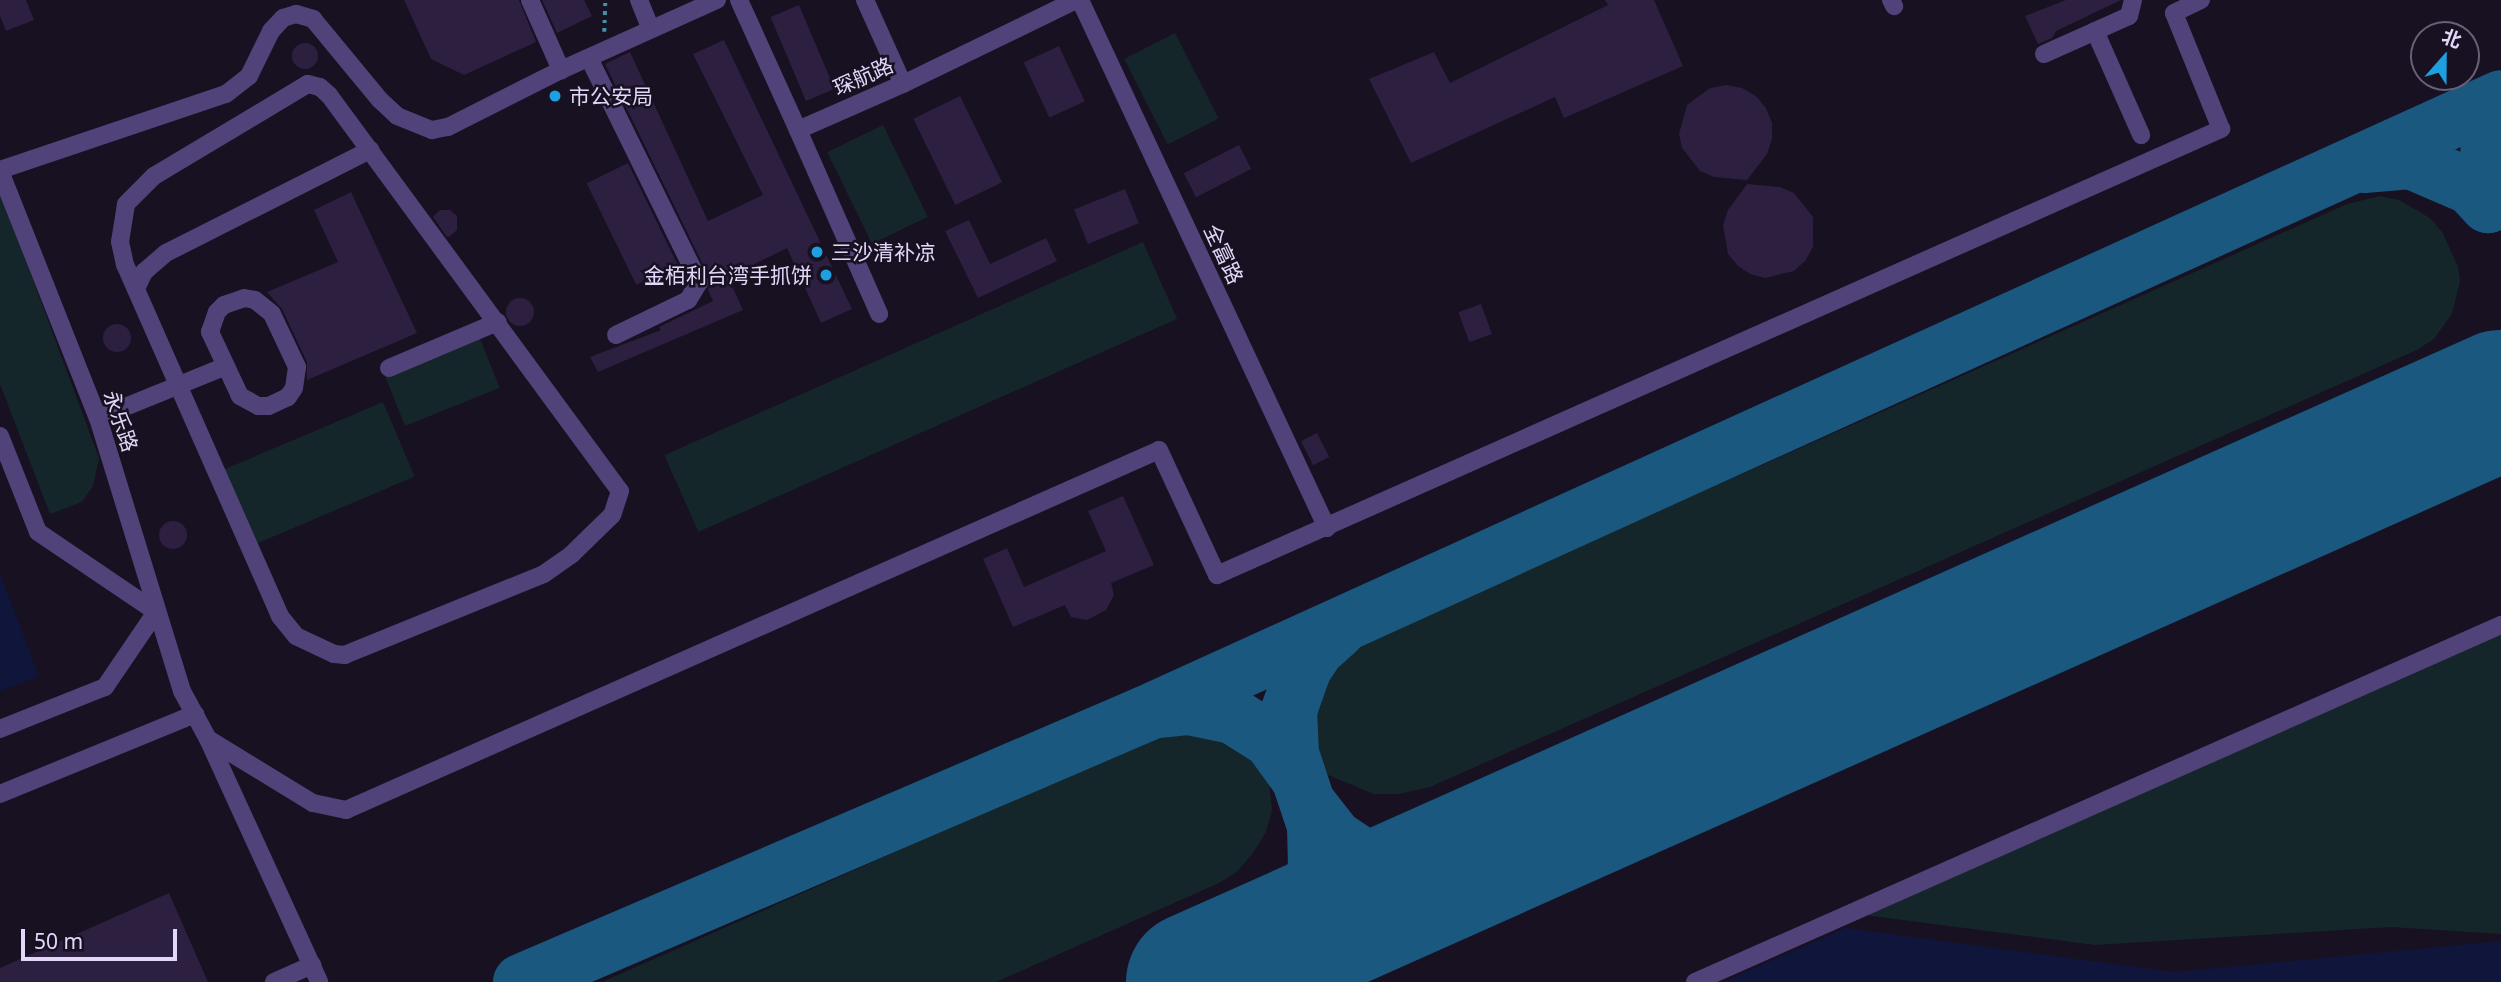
<!DOCTYPE html>
<html>
<head>
<meta charset="utf-8">
<style>
	body { margin:0 }
	#map { position:relative; width:2501px; height:982px; overflow:hidden; background:#171121; font-family:"Noto Sans","Noto Sans SC",sans-serif }
	div>[style] { position:absolute }
	[style*='--x'] { left:calc(var(--x)*1px); top:calc(var(--y)*1px); width:calc(var(--w)*1px); rotate:calc(var(--a)*1deg) }
	.green>* { inset:0; background:#15262b; transform-origin:0 0 }
	.water>* { inset:0; background:#10163b }
	.taxiway>* { height:56px; margin:-28px; padding:0 28px; transform-origin:28px; border-radius:28px; background:#1a5880 }
	.runway>* { height:140px; margin:-70px; padding:0 70px; transform-origin:70px; border-radius:70px; background:#1a5880 }
	.building>* { inset:0; background:#2d1f40; transform-origin:0 0 }
	.round { border-radius:50% }
	.path>* { height:3.5px; margin-top:-1.75px; transform-origin:0; background:repeating-linear-gradient(90deg,#3f94a5 0 3.5px,transparent 0 8.5px) }
	.minor>* { height:18px; margin:-9px; padding:0 9px; transform-origin:9px; border-radius:9px; background:#51427a }
	.dots>* { width:19px; height:19px; translate:-50% -50%; box-sizing:border-box; border:4px solid #171121; border-radius:50% }
	span { translate:-50% -50%; white-space:nowrap; text-align:center; line-height:1.15; -webkit-text-stroke:5px #171121; paint-order:stroke }
	.street-label { font-size:21px; color:#e3d7f9 }
	.poi-label { font-size:21px; color:#e3d7f9 }
	.left { translate:0 -50%; text-align:left }
	.right { translate:-100% -50%; text-align:right }
	.north { position:absolute; left:2410px; top:21px; width:70px; height:70px; box-sizing:border-box; background:#171121; border:2px solid #696077; border-radius:50%; rotate:21deg; font-size:19px; font-weight:700; line-height:28px; text-align:center; color:#e3d7f9 }
	.north::after { content:''; display:block; margin:auto; width:24px; height:32px; background:#1e9fde; clip-path:polygon(50% 0,100% 100%,50% 72%,0 100%) }
	.scale { position:absolute; left:21px; top:929px; width:156px; height:32px; box-sizing:border-box; border:4px solid #e3d7f9; border-top:0; padding-left:9px; font-size:21px; line-height:24px; white-space:nowrap; color:#e3d7f9; -webkit-text-stroke:5px #171121; paint-order:stroke }
</style>
</head>
<body>
<div id="map">
	<div class="green">
		<i style="left:1175px;top:33px;width:96px;height:57px;rotate:63deg"></i>
		<i style="left:883px;top:125px;width:102px;height:62px;rotate:64deg"></i>
		<i style="clip-path:polygon(0 191px,99px 458px,93px 486px,82px 502px,50px 514px,0 384px)"></i>
		<i style="clip-path:polygon(2380px 196px,2399px 200px,2430px 218px,2443px 233px,2458px 267px,2460px 281px,2452px 314px,2434px 339px,2417px 350px,1430px 787px,1399px 794px,1374px 794px,1328px 775px,1315px 758px,1309px 721px,1315px 698px,1341px 657px,1361px 644px,2347px 204px)"></i>
		<i style="left:1143px;top:242px;width:84px;height:524px;rotate:66deg"></i>
		<i style="left:478px;top:334px;width:58px;height:102px;rotate:68deg"></i>
		<i style="left:383px;top:402px;width:81px;height:176px;rotate:67deg"></i>
		<i style="clip-path:polygon(2501px 627px,2501px 934px,2391px 927px,2095px 945px,1864px 915px)"></i>
		<i style="clip-path:polygon(1186px 732px,1212px 734px,1234px 743px,1256px 755px,1268px 773px,1272px 810px,1266px 832px,1253px 853px,1237px 872px,1217px 884px,996px 982px,602px 982px,1155px 737px)"></i>
	</div>
	<div class="water">
		<i style="clip-path:polygon(0 574px,39px 676px,0 691px)"></i>
		<i style="clip-path:polygon(1846px 928px,2175px 972px,2501px 941px,2501px 982px,1723px 982px)"></i>
	</div>
	<div class="taxiway">
		<i style="--x:2364;--y:165;--w:47;--a:-4.9"></i>
		<i style="--x:2411;--y:161;--w:65;--a:23.4"></i>
		<i style="--x:2471;--y:187;--w:25;--a:47"></i>
		<i style="--x:2488;--y:205;--w:27;--a:-94"></i>
		<i style="--x:2486;--y:178;--w:44;--a:-84.8"></i>
		<i style="--x:2490;--y:134;--w:25;--a:-64"></i>
		<i style="--x:2463;--y:417;--w:47;--a:-35.4"></i>
		<i style="--x:1160;--y:710;--w:29;--a:-6"></i>
		<i style="--x:1189;--y:707;--w:45;--a:11.6"></i>
		<i style="--x:1233;--y:716;--w:45;--a:32.3"></i>
		<i style="--x:1271;--y:740;--w:44;--a:54.2"></i>
		<i style="--x:1310;--y:806;--w:41;--a:52"></i>
		<i style="--x:1335;--y:838;--w:42;--a:33.3"></i>
		<i style="--x:1370;--y:861;--w:41;--a:14"></i>
		<i style="--x:1410;--y:871;--w:41;--a:-4.2"></i>
		<i style="--x:1262;--y:953;--w:42;--a:-44"></i>
		<i style="--x:1292;--y:924;--w:20;--a:-57"></i>
		<i style="--x:1303;--y:907;--w:42;--a:-72"></i>
		<i style="--x:1316;--y:867;--w:41;--a:-91.4"></i>
		<i style="--x:1315;--y:826;--w:76;--a:-108.4"></i>
		<i style="--x:1291;--y:754;--w:44;--a:-92.6"></i>
		<i style="--x:1289;--y:710;--w:45;--a:-70.3"></i>
		<i style="--x:1304;--y:668;--w:23;--a:-56"></i>
		<i style="--x:1317;--y:649;--w:28;--a:-42"></i>
		<i style="--x:521;--y:982;--w:679;--a:-23.24"></i>
		<i style="--x:1145;--y:714;--w:1489;--a:-24.43"></i>
	</div>
	<div class="runway">
		<i style="--x:1196;--y:982;--w:1429;--a:-24.04"></i>
	</div>
	<div class="building">
		<i style="clip-path:polygon(0 0,26px 0,34px 20px,6px 31px,0 16px)"></i>
		<i style="clip-path:polygon(404px 0,519px 0,536px 42px,464px 75px,431px 59px)"></i>
		<i style="clip-path:polygon(542px 0,584px 0,592px 16px,557px 33px)"></i>
		<i style="clip-path:polygon(1605px 0,1654px 0,1683px 66px,1564px 118px,1555px 97px,1411px 163px,1369px 79px,1434px 52px,1450px 83px,1608px 5px)"></i>
		<i style="clip-path:polygon(2066px 0,2121px 0,2056px 31px,2052px 38px,2038px 44px,2025px 16px)"></i>
		<i style="left:799px;top:5px;width:91px;height:31px;rotate:67deg"></i>
		<i style="clip-path:polygon(724px 40px,852px 309px,821px 323px,787px 248px,728px 277px,743px 310px,598px 372px,590px 357px,661px 330px,659px 327px,713px 301px,708px 290px,709px 277px,605px 64px,630px 52px,708px 221px,763px 195px,693px 54px)"></i>
		<i class="round" style="left:292px;top:43px;width:26px;height:26px"></i>
		<i style="left:1059px;top:46px;width:61px;height:39px;rotate:65deg"></i>
		<i style="clip-path:polygon(1726px 85px,1742px 88px,1756px 96px,1766px 108px,1772px 123px,1772px 139px,1767px 154px,1747px 180px,1714px 177px,1700px 171px,1682px 148px,1679px 134px,1687px 105px,1710px 88px)"></i>
		<i style="left:960px;top:96px;width:96px;height:52px;rotate:64deg"></i>
		<i style="left:1239px;top:145px;width:27px;height:62px;rotate:63deg"></i>
		<i style="left:628px;top:163px;width:113px;height:46px;rotate:64deg"></i>
		<i style="clip-path:polygon(1747px 184px,1780px 187px,1794px 193px,1813px 217px,1813px 247px,1805px 261px,1794px 271px,1765px 278px,1750px 274px,1738px 266px,1728px 254px,1723px 225px,1728px 210px)"></i>
		<i style="left:1125px;top:189px;width:37px;height:55px;rotate:68deg"></i>
		<i style="clip-path:polygon(351px 192px,417px 333px,307px 380px,307px 362px,282px 309px,267px 292px,338px 262px,314px 210px)"></i>
		<i style="clip-path:polygon(440px 210px,450px 210px,457px 216px,457px 230px,450px 236px,447px 237px,433px 217px)"></i>
		<i style="clip-path:polygon(969px 220px,990px 264px,1046px 238px,1057px 261px,978px 298px,945px 231px)"></i>
		<i class="round" style="left:506px;top:298px;width:28px;height:28px"></i>
		<i style="left:1481px;top:304px;width:32px;height:24px;rotate:70deg"></i>
		<i class="round" style="left:103px;top:324px;width:28px;height:28px"></i>
		<i style="left:1317px;top:433px;width:27px;height:18px;rotate:63deg"></i>
		<i style="clip-path:polygon(1123px 496px,1154px 565px,1111px 583px,1114px 595px,1106px 610px,1087px 620px,1071px 617px,1065px 605px,1013px 627px,983px 559px,1007px 548px,1024px 587px,1106px 551px,1088px 511px)"></i>
		<i class="round" style="left:159px;top:521px;width:28px;height:28px"></i>
		<i style="clip-path:polygon(169px 893px,208px 982px,0 982px,0 968px)"></i>
	</div>
	<div class="path">
		<i style="--x:604;--y:32;--w:32;--a:-88"></i>
	</div>
	<div class="minor">
		<i style="--x:530;--y:0;--w:77;--a:66.1"></i>
		<i style="--x:639;--y:0;--w:31;--a:68"></i>
		<i style="--x:739;--y:0;--w:143;--a:65.6"></i>
		<i style="--x:798;--y:130;--w:115;--a:-23.7"></i>
		<i style="--x:903;--y:84;--w:192;--a:-25.9"></i>
		<i style="--x:865;--y:0;--w:92;--a:65.7"></i>
		<i style="--x:1080;--y:0;--w:583;--a:64.93"></i>
		<i style="--x:1891;--y:0;--w:7;--a:63"></i>
		<i style="--x:2095;--y:31;--w:114;--a:66.1"></i>
		<i style="--x:2044;--y:54;--w:93;--a:-24.1"></i>
		<i style="--x:2129;--y:16;--w:16;--a:-76"></i>
		<i style="--x:589;--y:58;--w:250;--a:63.8"></i>
		<i style="--x:699;--y:282;--w:21;--a:121"></i>
		<i style="--x:688;--y:300;--w:80;--a:154.1"></i>
		<i style="--x:308;--y:84;--w:12;--a:14"></i>
		<i style="--x:320;--y:87;--w:12;--a:42"></i>
		<i style="--x:329;--y:95;--w:491;--a:53.7"></i>
		<i style="--x:620;--y:491;--w:25;--a:108"></i>
		<i style="--x:612;--y:515;--w:57;--a:135.7"></i>
		<i style="--x:571;--y:555;--w:33;--a:145"></i>
		<i style="--x:544;--y:574;--w:215;--a:157.9"></i>
		<i style="--x:345;--y:655;--w:11;--a:-175"></i>
		<i style="--x:334;--y:654;--w:42;--a:-154.7"></i>
		<i style="--x:296;--y:636;--w:26;--a:-129"></i>
		<i style="--x:280;--y:616;--w:384;--a:-113.8"></i>
		<i style="--x:125;--y:265;--w:24;--a:-102"></i>
		<i style="--x:120;--y:242;--w:38;--a:-81"></i>
		<i style="--x:126;--y:204;--w:40;--a:-45"></i>
		<i style="--x:154;--y:176;--w:179;--a:-30.9"></i>
		<i style="--x:798;--y:130;--w:201;--a:66.2"></i>
		<i style="--x:0;--y:170;--w:238;--a:-18.6"></i>
		<i style="--x:226;--y:94;--w:29;--a:-38"></i>
		<i style="--x:249;--y:76;--w:50;--a:-63.9"></i>
		<i style="--x:271;--y:31;--w:18;--a:-47"></i>
		<i style="--x:283;--y:18;--w:14;--a:-17"></i>
		<i style="--x:296;--y:14;--w:18;--a:16"></i>
		<i style="--x:313;--y:19;--w:105;--a:50.4"></i>
		<i style="--x:380;--y:100;--w:23;--a:43"></i>
		<i style="--x:397;--y:116;--w:38;--a:22"></i>
		<i style="--x:432;--y:130;--w:16;--a:-11"></i>
		<i style="--x:448;--y:127;--w:127;--a:-26.8"></i>
		<i style="--x:561;--y:70;--w:171;--a:-24.2"></i>
		<i style="--x:0;--y:171;--w:266;--a:68.4"></i>
		<i style="--x:98;--y:418;--w:286;--a:72.9"></i>
		<i style="--x:182;--y:691;--w:55;--a:61.6"></i>
		<i style="--x:208;--y:739;--w:267;--a:65.4"></i>
		<i style="--x:136;--y:289;--w:19;--a:-65"></i>
		<i style="--x:144;--y:272;--w:29;--a:-41"></i>
		<i style="--x:166;--y:253;--w:229;--a:-26.8"></i>
		<i style="--x:244;--y:298;--w:11;--a:10"></i>
		<i style="--x:255;--y:300;--w:22;--a:39"></i>
		<i style="--x:272;--y:314;--w:59;--a:64.7"></i>
		<i style="--x:297;--y:367;--w:21;--a:98"></i>
		<i style="--x:294;--y:388;--w:11;--a:124"></i>
		<i style="--x:288;--y:397;--w:21;--a:155"></i>
		<i style="--x:269;--y:406;--w:11;--a:180"></i>
		<i style="--x:258;--y:406;--w:21;--a:-151"></i>
		<i style="--x:240;--y:396;--w:71;--a:-115.1"></i>
		<i style="--x:210;--y:332;--w:21;--a:-71"></i>
		<i style="--x:217;--y:312;--w:10;--a:-45"></i>
		<i style="--x:224;--y:305;--w:21;--a:-19"></i>
		<i style="--x:389;--y:368;--w:118;--a:-22.9"></i>
		<i style="--x:98;--y:418;--w:138;--a:-22.1"></i>
		<i style="--x:0;--y:436;--w:103;--a:68.4"></i>
		<i style="--x:38;--y:532;--w:143;--a:34.1"></i>
		<i style="--x:156;--y:612;--w:91;--a:124.2"></i>
		<i style="--x:105;--y:687;--w:113;--a:158.2"></i>
		<i style="--x:208;--y:739;--w:123;--a:31.4"></i>
		<i style="--x:313;--y:803;--w:34;--a:12"></i>
		<i style="--x:346;--y:810;--w:889;--a:-23.88"></i>
		<i style="--x:1159;--y:450;--w:138;--a:65.1"></i>
		<i style="--x:1217;--y:575;--w:1099;--a:-23.95"></i>
		<i style="--x:2221;--y:129;--w:125;--a:-112.1"></i>
		<i style="--x:2174;--y:13;--w:30;--a:-26"></i>
		<i style="--x:0;--y:794;--w:211;--a:-22.3"></i>
		<i style="--x:274;--y:982;--w:42;--a:-24.1"></i>
		<i style="--x:1695;--y:982;--w:882;--a:-23.89"></i>
	</div>
	<div class="dots">
		<i style="left:555px;top:96px;background:#1e9fde"></i>
		<i style="left:817px;top:252px;background:#1e9fde"></i>
		<i style="left:826px;top:275px;background:#1e9fde"></i>
	</div>
	<div class="street-label">
		<span style="left:863px;top:76px;rotate:-24deg">琛航路</span>
		<span style="left:1224px;top:254px;rotate:65deg">全富路</span>
		<span style="left:121px;top:421px;rotate:71deg">永乐路</span>
	</div>
	<div class="poi-label">
		<span class="left" style="left:569px;top:96px">市公安局</span>
		<span class="left" style="left:831px;top:252px">三沙清补凉</span>
		<span class="right" style="left:812px;top:275px">金栢利台湾手抓饼</span>
	</div>
	<div class="north">北</div>
	<div class="scale">50 m</div>
</div>
</body>
</html>
